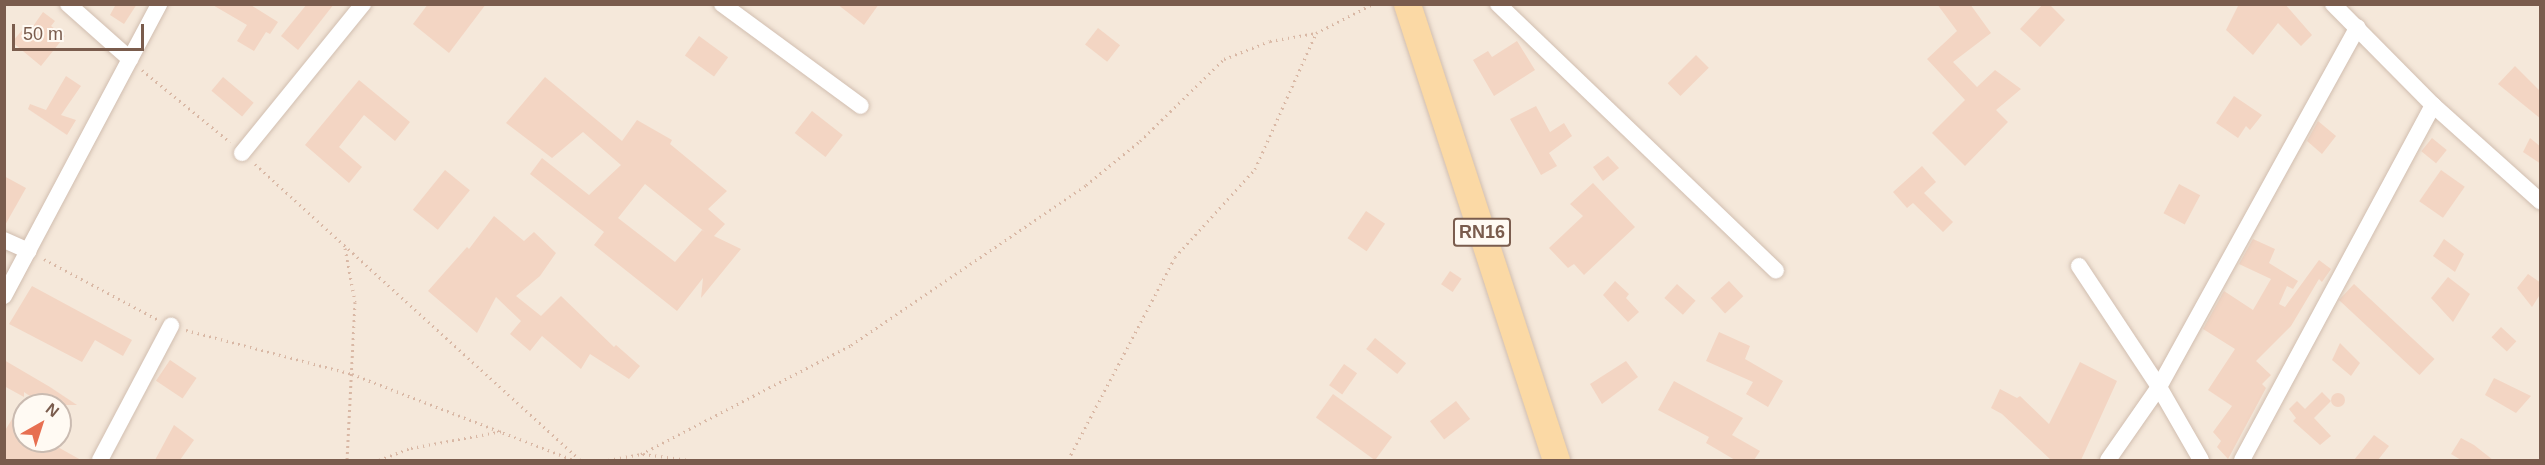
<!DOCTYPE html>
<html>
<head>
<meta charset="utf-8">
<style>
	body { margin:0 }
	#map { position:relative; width:2545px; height:465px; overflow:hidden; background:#fdf6ec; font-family:Arial,sans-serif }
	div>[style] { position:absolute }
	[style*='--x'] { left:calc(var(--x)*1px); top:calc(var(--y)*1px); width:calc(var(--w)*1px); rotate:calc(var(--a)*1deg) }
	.residential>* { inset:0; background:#f5e8da }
	.building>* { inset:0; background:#f3d5c3; transform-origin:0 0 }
	.round { border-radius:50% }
	.path>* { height:3px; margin-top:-1.5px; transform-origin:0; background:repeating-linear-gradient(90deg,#d9b8a5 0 1.5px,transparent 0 6px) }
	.roads { filter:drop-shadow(0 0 2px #d1beb0) drop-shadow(0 0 2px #d1beb0) }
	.street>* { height:16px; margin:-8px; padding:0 8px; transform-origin:8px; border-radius:8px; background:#fff }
	.primary>* { height:27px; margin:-13.5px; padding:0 13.5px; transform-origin:13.5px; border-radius:13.5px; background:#fbd9a5 }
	span { translate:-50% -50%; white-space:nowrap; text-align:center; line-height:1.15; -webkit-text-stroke:4.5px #fffaf3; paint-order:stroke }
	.shield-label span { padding:2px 4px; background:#fffaf3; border:2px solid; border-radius:4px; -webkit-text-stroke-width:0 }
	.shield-label { font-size:18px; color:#7a5c4d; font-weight:700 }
	.frame { position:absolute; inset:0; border:6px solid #7a5c4d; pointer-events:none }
	.north { position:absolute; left:12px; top:393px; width:60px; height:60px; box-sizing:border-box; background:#fffaf3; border:2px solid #cabbb1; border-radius:50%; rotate:39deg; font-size:16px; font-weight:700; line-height:24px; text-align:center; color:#7a5c4d }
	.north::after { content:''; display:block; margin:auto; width:21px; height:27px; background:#e76f51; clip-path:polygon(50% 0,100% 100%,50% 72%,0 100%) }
	.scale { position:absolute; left:12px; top:24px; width:132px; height:27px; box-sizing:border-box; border:3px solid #7a5c4d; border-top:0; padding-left:8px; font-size:18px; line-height:21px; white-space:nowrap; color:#7a5c4d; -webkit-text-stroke:4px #fffaf3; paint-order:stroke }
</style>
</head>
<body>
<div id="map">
	<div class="residential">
		<i style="clip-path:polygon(evenodd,4px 5px,2540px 5px,2540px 460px,5px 460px,4px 5px,24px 405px,60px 405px,60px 441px,24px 441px,24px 405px)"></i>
	</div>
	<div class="building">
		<i style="clip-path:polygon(116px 4px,137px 4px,124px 24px,110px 15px)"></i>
		<i style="clip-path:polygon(211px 4px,249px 4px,278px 22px,270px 34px,266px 32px,254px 51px,237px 41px,247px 25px)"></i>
		<i style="clip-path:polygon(307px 4px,334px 4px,298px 50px,281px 36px)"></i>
		<i style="clip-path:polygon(428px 4px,486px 4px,449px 53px,413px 24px)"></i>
		<i style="clip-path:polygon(837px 4px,879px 4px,864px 25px)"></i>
		<i style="clip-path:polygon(1937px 4px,1970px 4px,1991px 33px,1953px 62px,1977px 87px,1995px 70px,2021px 89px,1996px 110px,2008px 122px,1965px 166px,1932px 133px,1965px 100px,1927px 59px,1957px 31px)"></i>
		<i style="clip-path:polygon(2043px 4px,2049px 4px,2065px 20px,2040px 47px,2020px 29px)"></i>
		<i style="clip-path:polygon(2239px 4px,2285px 4px,2312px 35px,2301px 46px,2278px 23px,2253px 55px,2226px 30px)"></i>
		<i style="clip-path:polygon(43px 12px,55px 21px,51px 26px,65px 36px,41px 66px,12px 42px,24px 28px,29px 32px)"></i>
		<i style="left:1098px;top:28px;width:28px;height:21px;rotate:38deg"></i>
		<i style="left:699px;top:36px;width:36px;height:24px;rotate:36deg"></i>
		<i style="clip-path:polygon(1517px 41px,1535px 70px,1494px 96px,1473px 60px,1488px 51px,1492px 57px)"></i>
		<i style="left:1696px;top:55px;width:18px;height:40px;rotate:45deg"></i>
		<i style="clip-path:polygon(2515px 66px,2541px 92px,2541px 119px,2498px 84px)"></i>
		<i style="clip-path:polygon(66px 76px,81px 86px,61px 115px,76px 120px,67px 135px,28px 109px,30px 104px,46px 110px)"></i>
		<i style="left:223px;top:77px;width:40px;height:18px;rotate:40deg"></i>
		<i style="clip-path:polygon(evenodd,545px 77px,622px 141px,637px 120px,672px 140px,670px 144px,727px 191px,708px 209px,725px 224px,714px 236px,741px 249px,701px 298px,703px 278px,677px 311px,594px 245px,604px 232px,530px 174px,542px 158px,589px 195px,621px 165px,583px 132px,552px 158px,506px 123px,545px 77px,645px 184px,705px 232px,702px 230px,675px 262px,618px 218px,645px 184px)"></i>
		<i style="clip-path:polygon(359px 80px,410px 122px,395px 141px,364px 115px,339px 147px,362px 167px,349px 183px,305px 145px)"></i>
		<i style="clip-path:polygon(2234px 96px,2262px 115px,2250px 130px,2246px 126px,2238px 138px,2216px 123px)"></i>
		<i style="clip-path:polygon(1536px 106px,1550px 132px,1564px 123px,1572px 136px,1549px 153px,1557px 166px,1541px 175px,1510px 119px)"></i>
		<i style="left:812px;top:111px;width:39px;height:28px;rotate:38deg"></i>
		<i style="clip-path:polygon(2318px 121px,2336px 136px,2322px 154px,2307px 141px)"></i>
		<i style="left:2432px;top:138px;width:19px;height:17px;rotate:39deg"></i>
		<i style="clip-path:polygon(2530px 138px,2541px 147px,2541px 164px,2523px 152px)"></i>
		<i style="clip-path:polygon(1608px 156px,1619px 168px,1603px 181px,1593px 167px)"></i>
		<i style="clip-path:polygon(1922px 166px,1936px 182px,1924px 193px,1953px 222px,1943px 232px,1913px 203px,1907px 208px,1893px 192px)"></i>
		<i style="left:445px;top:170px;width:32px;height:51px;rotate:39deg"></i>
		<i style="left:2441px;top:170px;width:29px;height:38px;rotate:35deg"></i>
		<i style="clip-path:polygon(4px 176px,26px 188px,4px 227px)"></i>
		<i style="clip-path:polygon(1593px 183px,1635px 227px,1584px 275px,1574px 264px,1568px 268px,1549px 248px,1583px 216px,1570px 204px)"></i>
		<i style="left:2179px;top:184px;width:24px;height:33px;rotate:28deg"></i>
		<i style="left:1366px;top:211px;width:23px;height:33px;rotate:34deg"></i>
		<i style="clip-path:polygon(494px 216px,524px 241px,534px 232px,556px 253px,540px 276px,516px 296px,541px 316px,561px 296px,614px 347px,616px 345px,640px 366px,629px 379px,590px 354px,581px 369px,542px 336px,530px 351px,510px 334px,521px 321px,496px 297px,477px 333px,428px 291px,467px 247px,469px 249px)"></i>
		<i style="clip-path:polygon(2253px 239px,2275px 249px,2269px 263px,2298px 281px,2293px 289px,2287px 286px,2279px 304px,2285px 307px,2319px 260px,2331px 269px,2322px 282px,2319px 279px,2291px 326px,2256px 361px,2271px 375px,2262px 384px,2266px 388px,2228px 459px,2217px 447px,2221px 441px,2213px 432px,2232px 406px,2208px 390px,2235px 349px,2203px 329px,2224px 291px,2253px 310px,2271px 279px,2239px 264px)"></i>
		<i style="clip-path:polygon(2444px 239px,2464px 254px,2455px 272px,2433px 256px)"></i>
		<i style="left:1450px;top:271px;width:14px;height:16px;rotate:34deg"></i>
		<i style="clip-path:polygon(2528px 274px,2541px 283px,2541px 293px,2532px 307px,2517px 288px)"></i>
		<i style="clip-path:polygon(2448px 277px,2470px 294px,2453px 322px,2431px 298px)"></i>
		<i style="clip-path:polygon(1615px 281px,1629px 294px,1626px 298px,1639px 312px,1628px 322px,1603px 295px)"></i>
		<i style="left:1729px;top:281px;width:21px;height:25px;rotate:47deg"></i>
		<i style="left:1677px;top:284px;width:25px;height:19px;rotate:42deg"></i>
		<i style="left:2354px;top:284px;width:110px;height:22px;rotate:43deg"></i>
		<i style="clip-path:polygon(32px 286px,132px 340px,123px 356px,95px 340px,82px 362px,9px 324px)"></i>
		<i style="left:2501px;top:327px;width:21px;height:14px;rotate:43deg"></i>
		<i style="clip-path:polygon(1719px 332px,1750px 346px,1745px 359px,1783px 381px,1768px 407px,1746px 394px,1753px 382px,1706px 361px)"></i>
		<i style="left:1375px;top:338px;width:40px;height:14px;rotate:39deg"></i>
		<i style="clip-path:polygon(2340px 343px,2360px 363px,2351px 376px,2332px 360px)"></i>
		<i style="clip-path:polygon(4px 360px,50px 387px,77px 405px,43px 405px,24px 392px,24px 397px,4px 386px)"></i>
		<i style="left:170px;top:360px;width:32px;height:25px;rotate:34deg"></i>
		<i style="clip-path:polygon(1626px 361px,1638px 377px,1602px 404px,1590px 384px)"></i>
		<i style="clip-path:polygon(2080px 362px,2117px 381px,2081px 460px,2051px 460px,2002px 414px,1991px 408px,2000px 389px,2017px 398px,2020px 396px,2049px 424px)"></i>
		<i style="left:1344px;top:364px;width:16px;height:26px;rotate:35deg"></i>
		<i style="clip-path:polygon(2494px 378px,2531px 396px,2516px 413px,2485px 395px)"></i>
		<i style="clip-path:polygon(1674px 381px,1743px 418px,1732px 435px,1760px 451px,1754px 460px,1735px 460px,1706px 443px,1709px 437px,1658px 410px)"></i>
		<i style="clip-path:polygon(2322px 392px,2331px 401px,2314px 418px,2331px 436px,2320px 445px,2293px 421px,2296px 418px,2289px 409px,2297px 401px,2305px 409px)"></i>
		<i class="round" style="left:2331px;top:393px;width:14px;height:14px"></i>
		<i style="left:1333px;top:394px;width:73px;height:29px;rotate:36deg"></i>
		<i style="clip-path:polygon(24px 400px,24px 441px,47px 441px,81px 460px,4px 460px,4px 432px)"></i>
		<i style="left:1456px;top:401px;width:23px;height:33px;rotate:52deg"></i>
		<i style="clip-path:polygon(174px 425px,194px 440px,180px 460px,155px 460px)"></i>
		<i style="clip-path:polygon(2374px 435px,2389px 446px,2378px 460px,2354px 460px)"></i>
		<i style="clip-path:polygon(2461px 438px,2474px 445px,2493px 460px,2461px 460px,2451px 454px)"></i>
	</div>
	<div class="path">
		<i style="--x:142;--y:70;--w:114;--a:39.3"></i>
		<i style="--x:255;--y:164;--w:440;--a:42.3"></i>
		<i style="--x:345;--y:248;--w:55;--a:79.5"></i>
		<i style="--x:355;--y:302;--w:158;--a:92.9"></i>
		<i style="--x:44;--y:259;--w:128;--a:28"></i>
		<i style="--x:186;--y:330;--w:172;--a:14.8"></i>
		<i style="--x:352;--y:374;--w:238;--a:21.2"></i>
		<i style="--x:643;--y:454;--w:47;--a:7.3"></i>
		<i style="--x:379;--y:460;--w:34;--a:-21"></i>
		<i style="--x:411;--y:448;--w:94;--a:-10.5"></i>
		<i style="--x:608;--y:460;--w:34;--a:-10"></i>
		<i style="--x:641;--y:454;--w:237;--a:-27.4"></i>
		<i style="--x:851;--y:345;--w:284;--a:-34.2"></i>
		<i style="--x:1086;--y:185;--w:70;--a:-39.2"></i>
		<i style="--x:1140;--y:141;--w:117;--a:-44.3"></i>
		<i style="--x:1224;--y:59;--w:49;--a:-21.4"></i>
		<i style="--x:1270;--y:41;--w:47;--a:-9.9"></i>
		<i style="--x:1316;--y:33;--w:64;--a:-27"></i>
		<i style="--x:1068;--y:460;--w:229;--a:-62.2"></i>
		<i style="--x:1175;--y:257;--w:119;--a:-47.7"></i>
		<i style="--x:1255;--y:169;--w:149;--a:-65.8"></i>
	</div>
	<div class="roads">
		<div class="street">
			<i style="--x:68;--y:4;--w:83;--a:41.6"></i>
			<i style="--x:722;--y:4;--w:172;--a:36.3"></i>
			<i style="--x:1498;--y:4;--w:385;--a:43.8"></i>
			<i style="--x:2333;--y:4;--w:142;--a:45.3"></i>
			<i style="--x:2433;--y:105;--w:144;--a:41.9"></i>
			<i style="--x:242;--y:153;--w:192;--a:-50.9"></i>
			<i style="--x:4;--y:240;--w:27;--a:24"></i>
			<i style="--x:2079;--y:266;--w:145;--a:56.5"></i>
			<i style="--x:2159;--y:387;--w:84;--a:60.1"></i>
			<i style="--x:4;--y:296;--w:331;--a:-62"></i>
			<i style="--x:100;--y:460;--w:152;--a:-62.1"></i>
			<i style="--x:2108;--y:460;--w:89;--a:-55.1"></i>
			<i style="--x:2159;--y:387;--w:411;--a:-61.1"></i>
			<i style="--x:2242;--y:460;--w:403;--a:-61.7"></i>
		</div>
		<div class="primary">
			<i style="--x:1407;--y:4;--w:480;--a:71.9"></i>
		</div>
	</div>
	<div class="shield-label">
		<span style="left:1482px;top:232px">RN16</span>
	</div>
	<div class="frame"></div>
	<div class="north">N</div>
	<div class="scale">50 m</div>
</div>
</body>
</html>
